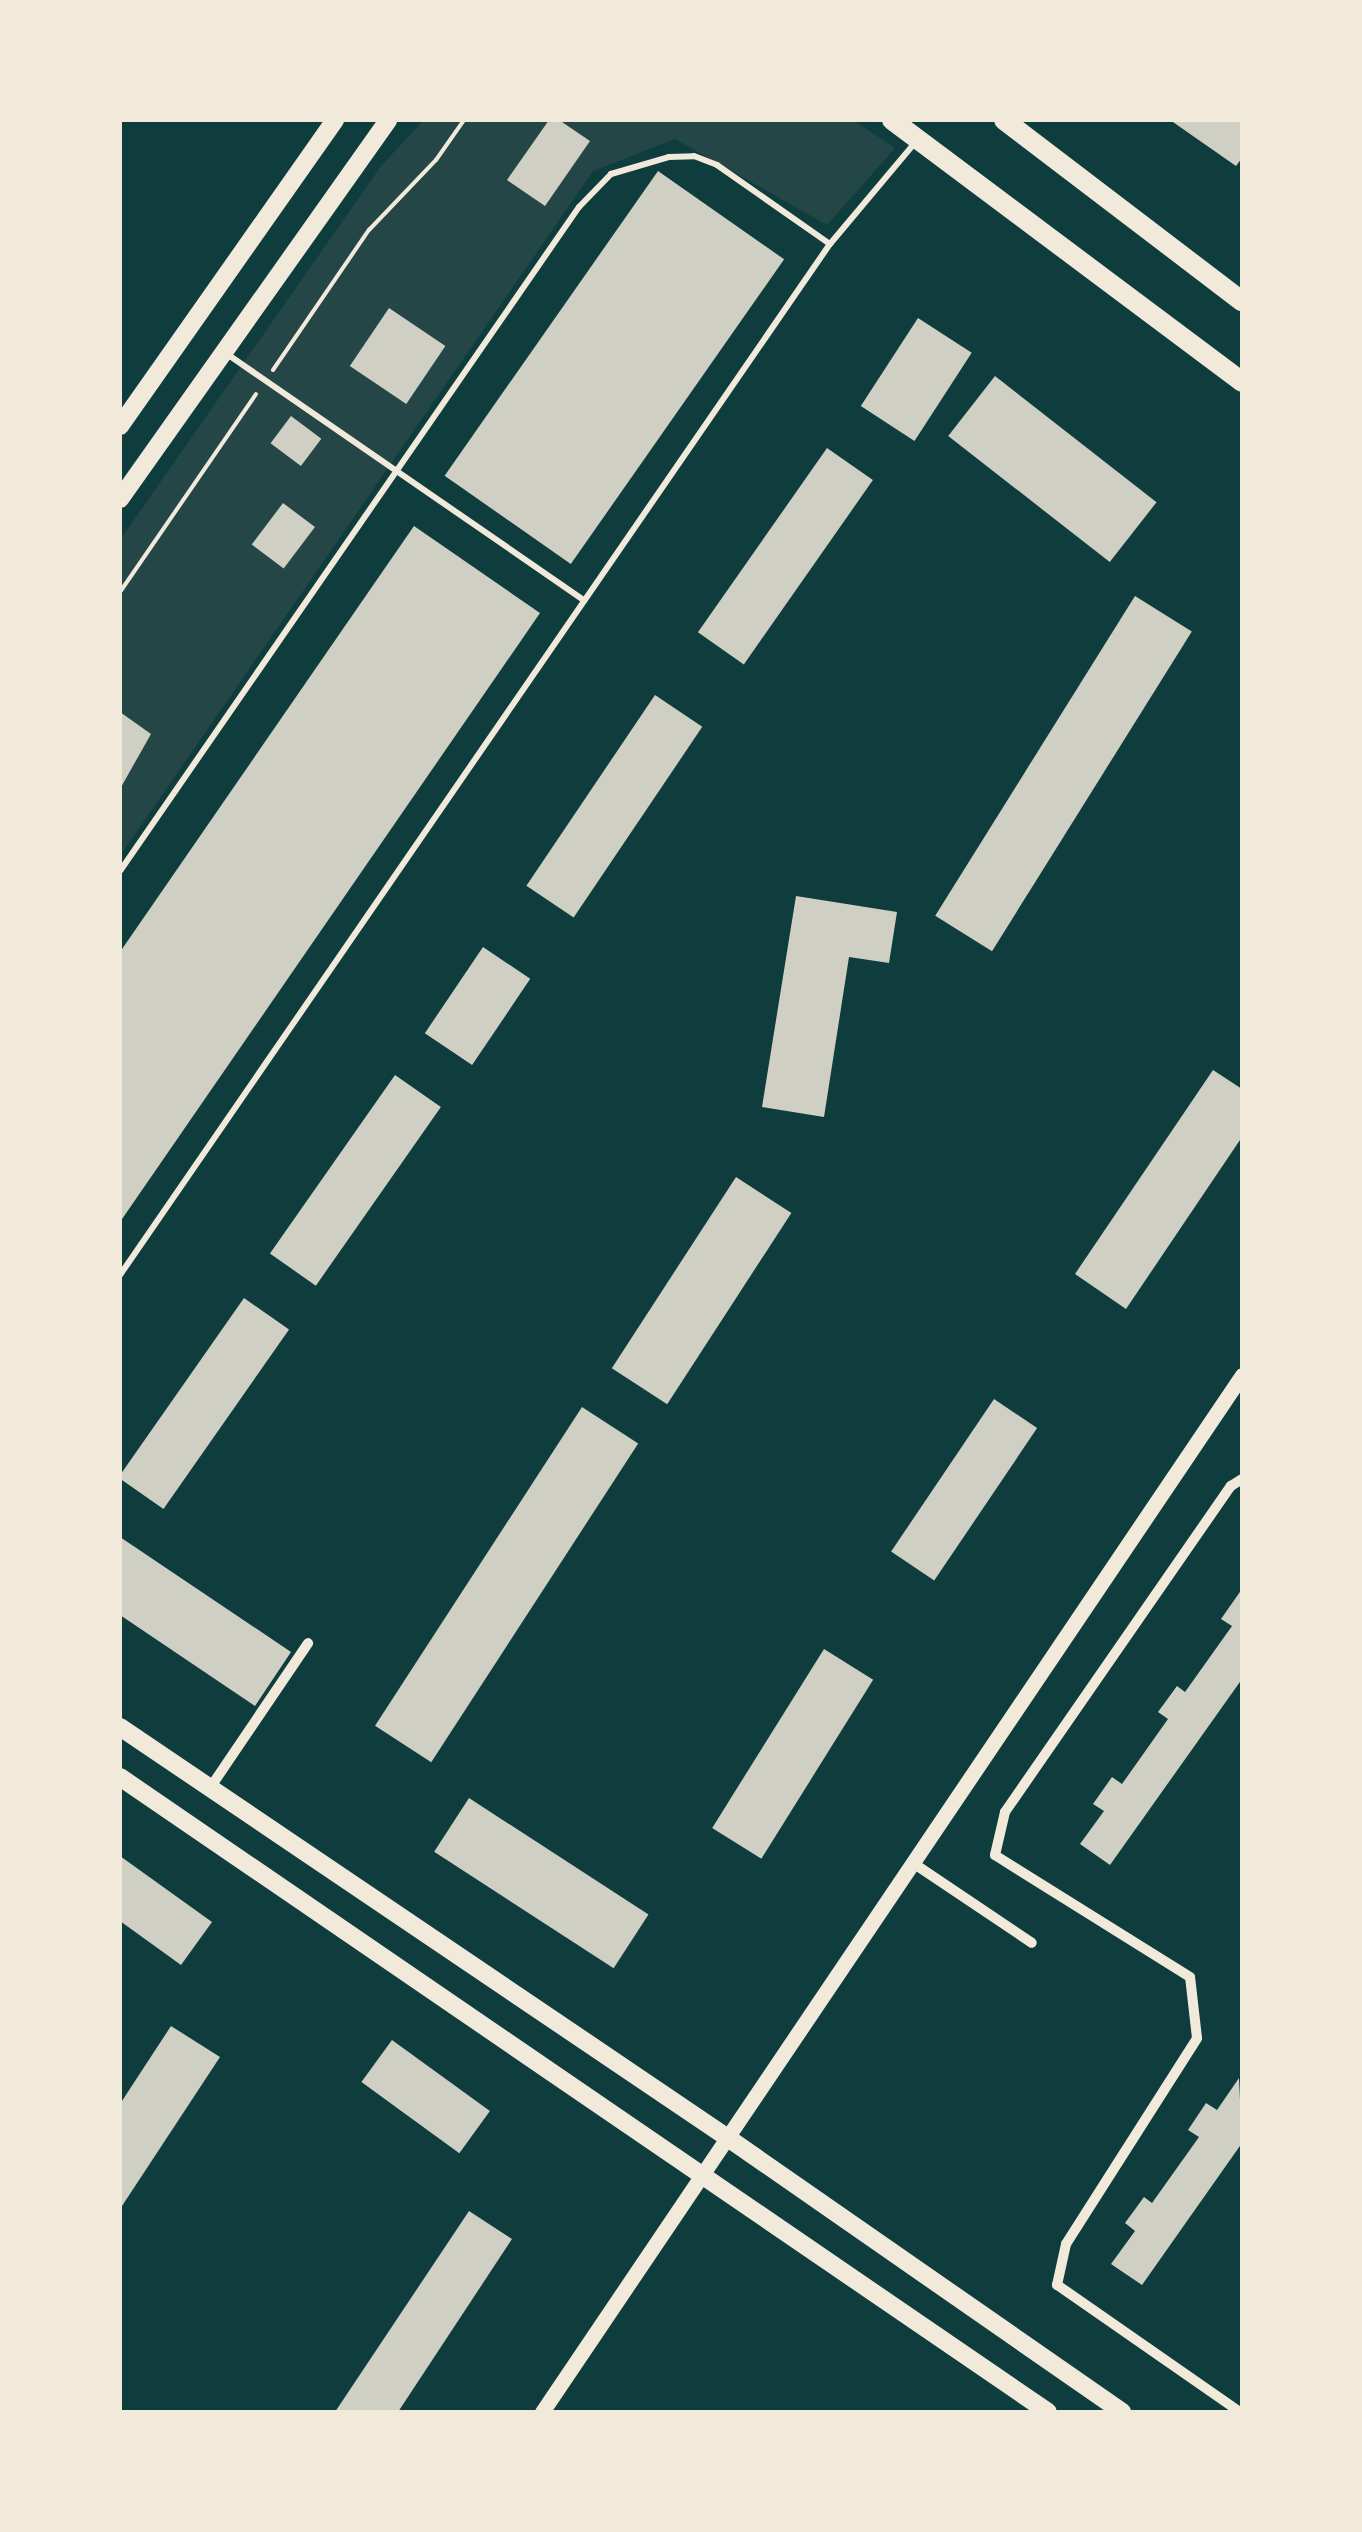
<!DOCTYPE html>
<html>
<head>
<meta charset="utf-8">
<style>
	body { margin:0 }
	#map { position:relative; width:1362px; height:2532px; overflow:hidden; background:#0f3d3e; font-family:Mulish,sans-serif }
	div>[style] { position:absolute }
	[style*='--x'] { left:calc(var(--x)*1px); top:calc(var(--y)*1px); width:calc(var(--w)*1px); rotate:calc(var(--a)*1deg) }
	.green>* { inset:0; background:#244646 }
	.building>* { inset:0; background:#cfcfc3; transform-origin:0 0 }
	.path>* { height:4px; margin:-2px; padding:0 2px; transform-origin:2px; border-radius:2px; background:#f1e9da }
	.service>* { height:6px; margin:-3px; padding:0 3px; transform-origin:3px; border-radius:3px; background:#f1e9da }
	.minor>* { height:10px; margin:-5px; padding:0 5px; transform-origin:5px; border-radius:5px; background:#f1e9da }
	.tertiary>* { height:15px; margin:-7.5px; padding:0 7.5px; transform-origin:7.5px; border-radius:7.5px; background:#f1e9da }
	.secondary>* { height:18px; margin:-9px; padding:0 9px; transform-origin:9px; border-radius:9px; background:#f1e9da }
	.primary>* { height:20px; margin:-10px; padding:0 10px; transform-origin:10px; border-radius:10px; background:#f1e9da }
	span { translate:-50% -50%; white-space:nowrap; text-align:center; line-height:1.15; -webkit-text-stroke:9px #f1e9da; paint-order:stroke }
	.frame { position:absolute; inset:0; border:122px solid #f1e9da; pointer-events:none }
</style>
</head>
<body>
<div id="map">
	<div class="green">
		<i style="clip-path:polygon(424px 120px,853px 120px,895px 148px,827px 225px,675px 139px,593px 171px,120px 856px,120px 540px,381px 166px)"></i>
	</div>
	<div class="building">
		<i style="clip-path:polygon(549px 120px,559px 120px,590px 141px,545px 206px,507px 180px)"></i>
		<i style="clip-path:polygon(1170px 120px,1242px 120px,1242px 158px,1236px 166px)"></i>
		<i style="left:658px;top:171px;width:154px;height:372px;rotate:35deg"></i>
		<i style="left:389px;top:308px;width:68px;height:70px;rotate:34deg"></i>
		<i style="left:918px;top:318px;width:64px;height:105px;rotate:33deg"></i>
		<i style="left:995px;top:376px;width:205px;height:76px;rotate:38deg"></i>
		<i style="left:291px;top:416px;width:38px;height:34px;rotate:37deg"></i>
		<i style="left:827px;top:448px;width:56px;height:225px;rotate:35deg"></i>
		<i style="left:283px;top:503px;width:40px;height:52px;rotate:37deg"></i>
		<i style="clip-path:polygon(414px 526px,540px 613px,120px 1222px,120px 952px)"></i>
		<i style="left:1135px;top:596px;width:67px;height:377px;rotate:32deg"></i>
		<i style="left:655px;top:695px;width:57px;height:230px;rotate:34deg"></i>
		<i style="clip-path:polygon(120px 712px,151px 734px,120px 789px)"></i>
		<i style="clip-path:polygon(796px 896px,897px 912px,889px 963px,849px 957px,824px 1117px,762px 1107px)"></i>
		<i style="left:483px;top:947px;width:57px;height:104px;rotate:34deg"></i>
		<i style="clip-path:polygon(1213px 1070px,1242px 1089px,1242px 1137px,1126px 1309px,1075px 1274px)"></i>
		<i style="left:395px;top:1075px;width:56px;height:218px;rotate:35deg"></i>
		<i style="left:736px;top:1177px;width:66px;height:228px;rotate:33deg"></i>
		<i style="left:244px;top:1298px;width:55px;height:219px;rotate:35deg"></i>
		<i style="left:994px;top:1399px;width:52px;height:184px;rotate:34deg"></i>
		<i style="left:582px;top:1407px;width:67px;height:380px;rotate:33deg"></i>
		<i style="clip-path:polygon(120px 1537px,291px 1652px,255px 1706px,120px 1615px)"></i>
		<i style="clip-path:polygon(1242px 1589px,1242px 1679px,1110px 1865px,1080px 1844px,1104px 1811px,1093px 1804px,1112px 1777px,1122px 1784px,1168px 1719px,1158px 1712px,1177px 1686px,1185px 1692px,1232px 1626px,1221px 1619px)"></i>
		<i style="left:824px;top:1649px;width:58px;height:211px;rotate:32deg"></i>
		<i style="left:469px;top:1798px;width:214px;height:64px;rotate:33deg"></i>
		<i style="clip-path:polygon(120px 1856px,212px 1922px,181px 1965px,120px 1921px)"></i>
		<i style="clip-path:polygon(171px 2026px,220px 2057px,120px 2209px,120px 2104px)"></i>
		<i style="left:392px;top:2040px;width:121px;height:52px;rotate:36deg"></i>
		<i style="clip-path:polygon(1239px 2078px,1242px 2143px,1142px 2285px,1111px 2264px,1135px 2231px,1125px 2223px,1144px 2197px,1152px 2203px,1199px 2137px,1188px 2130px,1206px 2103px,1217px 2110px)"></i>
		<i style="clip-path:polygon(469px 2211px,512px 2239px,398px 2412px,335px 2412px)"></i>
	</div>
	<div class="path">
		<i style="--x:273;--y:370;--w:170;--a:-55.6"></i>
		<i style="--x:369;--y:230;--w:97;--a:-46.3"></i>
		<i style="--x:436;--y:160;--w:49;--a:-55"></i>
		<i style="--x:120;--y:592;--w:240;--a:-55.5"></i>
	</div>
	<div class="service">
		<i style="--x:227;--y:354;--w:434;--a:34.6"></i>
		<i style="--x:120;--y:871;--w:807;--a:-55.35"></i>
		<i style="--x:579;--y:207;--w:46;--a:-45.9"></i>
		<i style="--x:611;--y:174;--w:60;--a:-16.3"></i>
		<i style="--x:669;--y:157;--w:25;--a:-2"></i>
		<i style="--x:694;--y:156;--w:25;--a:21"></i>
		<i style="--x:717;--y:165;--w:138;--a:35"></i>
		<i style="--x:830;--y:244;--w:131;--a:-50"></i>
		<i style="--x:120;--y:1275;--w:1252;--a:-55.45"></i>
	</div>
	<div class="minor">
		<i style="--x:210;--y:1788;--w:175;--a:-55.9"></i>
		<i style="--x:913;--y:1863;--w:143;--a:33.9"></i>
		<i style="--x:1240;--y:2412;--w:223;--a:-145.2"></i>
		<i style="--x:1057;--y:2285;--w:42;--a:-77.6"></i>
		<i style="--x:1066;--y:2244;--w:244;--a:-57.5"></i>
		<i style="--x:1197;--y:2038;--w:61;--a:-96.5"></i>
		<i style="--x:1190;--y:1977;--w:230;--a:-148"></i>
		<i style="--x:995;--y:1855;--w:44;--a:-76.9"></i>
		<i style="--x:1005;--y:1812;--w:397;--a:-55.3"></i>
		<i style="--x:1231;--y:1486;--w:13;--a:-32"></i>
	</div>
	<div class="tertiary">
		<i style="--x:542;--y:2412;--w:1251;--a:-55.98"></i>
	</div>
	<div class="secondary">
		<i style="--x:120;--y:426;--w:374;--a:-54.9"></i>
		<i style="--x:120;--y:499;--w:464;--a:-54.7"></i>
		<i style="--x:120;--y:1727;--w:734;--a:34.06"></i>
		<i style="--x:728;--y:2138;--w:480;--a:34.8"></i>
		<i style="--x:120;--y:1777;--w:1124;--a:34.38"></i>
	</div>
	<div class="primary">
		<i style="--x:892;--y:120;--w:437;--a:36.8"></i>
		<i style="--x:1004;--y:120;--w:299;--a:37.3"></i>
	</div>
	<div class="frame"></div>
</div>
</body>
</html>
